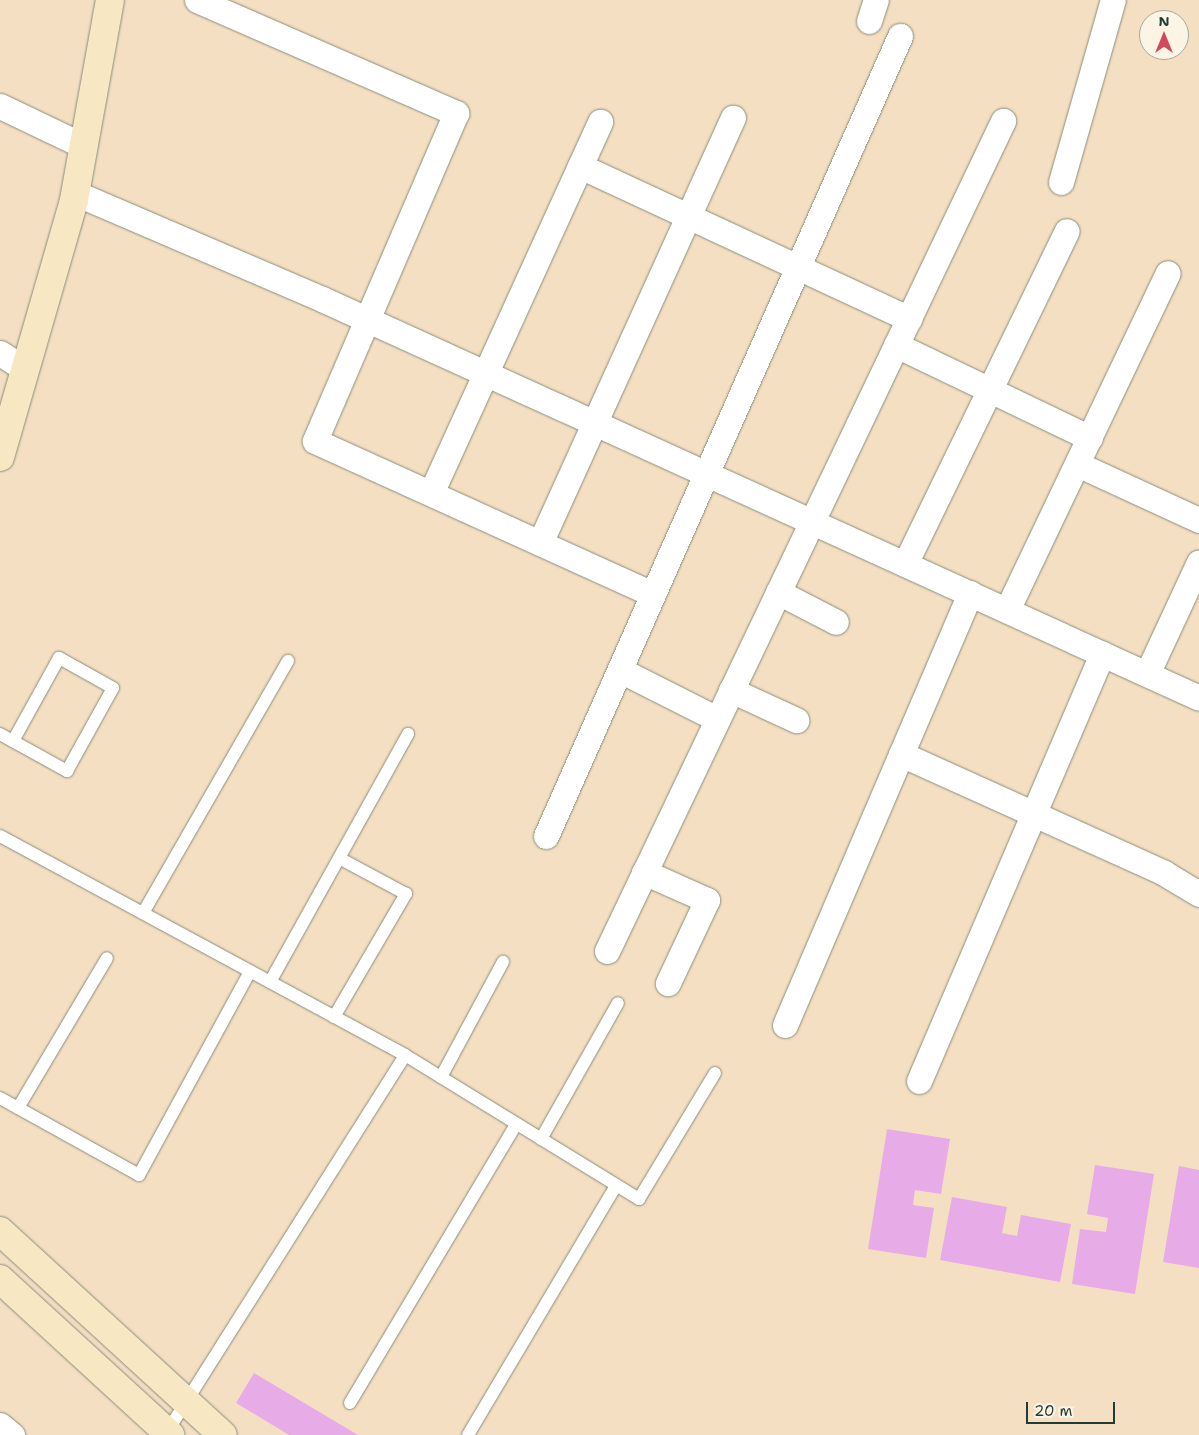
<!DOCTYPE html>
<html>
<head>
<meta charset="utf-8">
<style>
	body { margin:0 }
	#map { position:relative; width:1199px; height:1435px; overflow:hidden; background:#f5dfc3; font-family:"Shantell Sans",sans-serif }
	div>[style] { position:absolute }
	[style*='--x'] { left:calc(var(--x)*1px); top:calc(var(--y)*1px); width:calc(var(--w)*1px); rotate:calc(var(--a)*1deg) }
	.building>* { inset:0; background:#e7abe7 }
	.roads { filter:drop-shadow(0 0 1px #8a8e7c) drop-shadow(0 0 1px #8a8e7c) }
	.service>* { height:12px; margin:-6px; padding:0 6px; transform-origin:6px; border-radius:6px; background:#fff }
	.minor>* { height:25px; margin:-12.5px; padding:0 12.5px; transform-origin:12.5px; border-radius:12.5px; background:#fff }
	.secondary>* { height:28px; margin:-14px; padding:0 14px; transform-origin:14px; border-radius:14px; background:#f7e8c3 }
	span { translate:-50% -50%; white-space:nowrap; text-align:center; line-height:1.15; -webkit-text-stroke:4px #fcf5e5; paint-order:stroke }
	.north { position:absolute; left:1139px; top:10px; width:50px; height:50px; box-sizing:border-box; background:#fcf5e5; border:1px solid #a4ab9e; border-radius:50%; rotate:0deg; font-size:14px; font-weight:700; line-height:20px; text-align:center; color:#1f3d34 }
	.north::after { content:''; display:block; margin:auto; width:18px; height:22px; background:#d1495b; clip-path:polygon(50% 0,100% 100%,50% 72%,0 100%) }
	.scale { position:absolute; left:1026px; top:1402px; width:89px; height:22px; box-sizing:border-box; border:2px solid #1f3d34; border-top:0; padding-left:6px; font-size:15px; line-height:18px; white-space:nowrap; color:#1f3d34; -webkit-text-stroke:4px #fcf5e5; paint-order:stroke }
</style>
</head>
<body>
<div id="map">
	<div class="building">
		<i style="clip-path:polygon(887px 1129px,950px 1139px,941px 1194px,915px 1190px,913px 1205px,934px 1208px,926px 1258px,868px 1249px)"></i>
		<i style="clip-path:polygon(1095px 1165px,1154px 1174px,1135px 1294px,1072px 1284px,1080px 1229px,1106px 1232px,1108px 1218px,1087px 1214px)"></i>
		<i style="clip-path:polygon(1179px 1166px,1199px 1170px,1199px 1268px,1163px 1262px)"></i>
		<i style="clip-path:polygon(952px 1197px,1007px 1207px,1002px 1233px,1017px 1236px,1021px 1215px,1071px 1224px,1060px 1282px,940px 1260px)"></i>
		<i style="clip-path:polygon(254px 1373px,358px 1435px,289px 1435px,236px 1403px)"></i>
	</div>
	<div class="roads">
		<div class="service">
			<i style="--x:0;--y:734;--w:77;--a:28.9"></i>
			<i style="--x:67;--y:771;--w:95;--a:-61"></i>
			<i style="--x:113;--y:688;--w:62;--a:-150.9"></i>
			<i style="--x:59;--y:658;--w:95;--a:119"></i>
			<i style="--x:0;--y:836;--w:460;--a:28.4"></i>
			<i style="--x:405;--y:1055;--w:275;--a:31.6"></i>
			<i style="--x:639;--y:1199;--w:147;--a:-58.9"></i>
			<i style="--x:143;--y:913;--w:291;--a:-60.1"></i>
			<i style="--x:270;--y:982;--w:284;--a:-60.9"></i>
			<i style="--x:334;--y:1017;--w:143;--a:-59.7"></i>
			<i style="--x:406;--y:894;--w:76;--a:-151.8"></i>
			<i style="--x:441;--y:1077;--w:131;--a:-61.7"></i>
			<i style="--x:0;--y:1098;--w:159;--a:29"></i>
			<i style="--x:139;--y:1175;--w:232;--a:-61.4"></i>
			<i style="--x:18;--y:1108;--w:174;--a:-59.3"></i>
			<i style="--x:541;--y:1139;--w:156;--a:-60.5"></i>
			<i style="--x:350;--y:1403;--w:325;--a:-59.2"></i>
			<i style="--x:167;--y:1432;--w:446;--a:-57.7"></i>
			<i style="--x:468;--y:1435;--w:290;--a:-59.3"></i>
		</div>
		<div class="minor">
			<i style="--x:197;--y:0;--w:283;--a:23.6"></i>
			<i style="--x:456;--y:113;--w:357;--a:113.3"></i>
			<i style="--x:315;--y:441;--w:371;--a:24.4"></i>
			<i style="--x:869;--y:21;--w:22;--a:-72"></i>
			<i style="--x:0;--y:106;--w:93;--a:25.5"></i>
			<i style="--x:580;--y:166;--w:363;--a:24.9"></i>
			<i style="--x:1061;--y:182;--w:189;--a:-74.1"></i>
			<i style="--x:75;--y:193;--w:269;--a:23.2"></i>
			<i style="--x:322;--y:299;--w:963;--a:24.46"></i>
			<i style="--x:896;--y:345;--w:215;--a:25.6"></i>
			<i style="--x:0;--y:353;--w:30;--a:33"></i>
			<i style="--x:1077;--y:464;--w:134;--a:24.7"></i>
			<i style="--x:431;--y:493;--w:408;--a:-65.5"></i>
			<i style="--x:540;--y:543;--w:467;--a:-65.6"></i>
			<i style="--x:905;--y:564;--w:370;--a:-64.1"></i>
			<i style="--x:778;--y:592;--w:65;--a:27.3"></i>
			<i style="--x:1007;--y:610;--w:373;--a:-64.5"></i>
			<i style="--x:620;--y:670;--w:109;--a:26.8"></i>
			<i style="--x:1147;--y:674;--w:123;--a:-65.1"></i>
			<i style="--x:731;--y:690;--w:72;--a:24.8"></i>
			<i style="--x:901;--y:754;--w:289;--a:24.3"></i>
			<i style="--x:1164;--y:873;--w:41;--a:31"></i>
			<i style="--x:546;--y:836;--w:875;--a:-66.13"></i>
			<i style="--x:644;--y:872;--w:69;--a:24"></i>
			<i style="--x:707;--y:900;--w:92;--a:115.2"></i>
			<i style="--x:607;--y:951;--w:920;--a:-64.49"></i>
			<i style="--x:785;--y:1025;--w:470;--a:-66.8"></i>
			<i style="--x:919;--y:1081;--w:465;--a:-66.8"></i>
			<i style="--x:0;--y:1425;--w:16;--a:40"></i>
		</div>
		<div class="secondary">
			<i style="--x:0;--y:457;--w:267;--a:-73.9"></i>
			<i style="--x:74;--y:200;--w:203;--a:-79.8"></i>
			<i style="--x:0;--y:1231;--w:302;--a:42.5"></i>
			<i style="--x:0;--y:1279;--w:231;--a:42.5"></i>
		</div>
	</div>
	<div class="north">N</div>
	<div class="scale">20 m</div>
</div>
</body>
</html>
